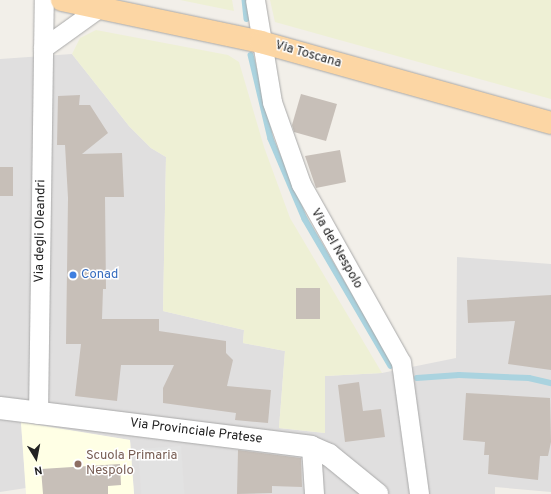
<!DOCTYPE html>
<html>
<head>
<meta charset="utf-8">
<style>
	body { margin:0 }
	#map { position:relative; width:551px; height:494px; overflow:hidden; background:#f2efe9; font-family:Overpass,sans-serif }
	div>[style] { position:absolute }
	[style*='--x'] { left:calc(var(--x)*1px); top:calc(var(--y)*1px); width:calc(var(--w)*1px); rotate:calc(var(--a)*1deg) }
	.residential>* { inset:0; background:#e0dfdf }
	.education>* { inset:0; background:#ffffe5 }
	.farmland>* { inset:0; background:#eef0d5 }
	.parking>* { inset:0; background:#e2e2e2; transform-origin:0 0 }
	.stream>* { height:5.5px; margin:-2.75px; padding:0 2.75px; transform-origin:2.75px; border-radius:2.75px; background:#aad3df }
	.building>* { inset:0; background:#c7bfb8; transform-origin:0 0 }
	.roads { filter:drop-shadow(0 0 1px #a9a9a9) drop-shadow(0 0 1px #a9a9a9) }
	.minor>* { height:19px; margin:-9.5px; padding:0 9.5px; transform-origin:9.5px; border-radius:9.5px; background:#fff }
	.tertiary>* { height:22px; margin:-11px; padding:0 11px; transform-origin:11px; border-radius:11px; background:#fff }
	.primary>* { height:22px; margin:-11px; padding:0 11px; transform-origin:11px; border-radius:11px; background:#fcd6a4 }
	.dots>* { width:11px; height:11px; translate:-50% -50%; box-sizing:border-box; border:2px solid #fff; border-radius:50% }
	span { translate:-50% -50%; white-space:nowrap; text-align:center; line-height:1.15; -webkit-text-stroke:3px #fff; paint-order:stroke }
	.street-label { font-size:13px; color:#222 }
	.shop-label { font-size:13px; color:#366cbe }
	.left { translate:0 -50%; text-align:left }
	.education-label { font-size:13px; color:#785e54 }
	.north { position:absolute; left:16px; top:438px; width:40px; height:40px; -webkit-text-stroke:3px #fff; paint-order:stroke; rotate:170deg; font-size:11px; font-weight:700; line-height:16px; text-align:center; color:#222 }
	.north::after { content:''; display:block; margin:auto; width:14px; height:18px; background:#222; clip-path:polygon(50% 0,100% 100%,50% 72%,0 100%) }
</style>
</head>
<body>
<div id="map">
	<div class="residential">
		<i style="clip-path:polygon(72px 54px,129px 126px,151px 148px,166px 157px,163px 311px,244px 330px,243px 343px,285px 351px,279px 428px,325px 433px,325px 376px,382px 373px,456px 358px,457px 257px,551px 264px,551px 492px,495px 487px,495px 494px,134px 494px,130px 440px,21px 423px,26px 488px,0 492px,0 59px)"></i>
	</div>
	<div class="education">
		<i style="clip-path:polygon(21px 422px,130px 440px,134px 494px,26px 494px)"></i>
	</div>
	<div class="farmland">
		<i style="clip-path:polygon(180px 0,232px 0,234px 11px)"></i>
		<i style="clip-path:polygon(270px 0,551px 0,551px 99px,275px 22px)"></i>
		<i style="clip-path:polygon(96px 30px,228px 55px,239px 62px,264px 147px,290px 218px,382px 373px,325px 376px,325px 433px,279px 428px,285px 351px,243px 343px,244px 330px,163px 311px,166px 157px,151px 148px,129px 126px,72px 54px,80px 38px)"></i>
	</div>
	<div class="parking">
		<i style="left:181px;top:446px;width:48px;height:43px;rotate:86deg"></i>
	</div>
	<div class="stream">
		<i style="--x:245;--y:0;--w:19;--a:84"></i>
		<i style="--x:251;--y:55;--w:86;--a:76.6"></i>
		<i style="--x:271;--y:139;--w:87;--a:67"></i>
		<i style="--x:305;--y:219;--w:170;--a:59.7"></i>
		<i style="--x:417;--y:378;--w:42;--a:-4.1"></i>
		<i style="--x:459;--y:375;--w:70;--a:2.5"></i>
		<i style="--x:529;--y:378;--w:23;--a:13"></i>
	</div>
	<div class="building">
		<i style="clip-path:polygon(301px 94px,337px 104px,326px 141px,294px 132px,292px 125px)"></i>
		<i style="clip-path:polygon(80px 95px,79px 105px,90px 105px,108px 133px,82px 154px,122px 153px,124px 197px,105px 197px,106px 289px,103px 289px,102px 319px,159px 319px,159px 331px,226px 341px,226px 353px,233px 360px,227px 386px,271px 390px,268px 423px,235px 420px,236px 413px,163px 403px,163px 388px,174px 365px,121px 365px,117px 401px,75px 396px,81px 344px,66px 344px,68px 198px,65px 145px,57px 145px,58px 96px)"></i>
		<i style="clip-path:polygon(340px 150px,346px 182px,316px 188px,305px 156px)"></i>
		<i style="left:0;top:167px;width:13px;height:29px"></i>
		<i style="left:296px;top:288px;width:24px;height:31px"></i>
		<i style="clip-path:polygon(551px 295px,551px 370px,508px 364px,515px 321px,468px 323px,467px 300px)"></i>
		<i style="clip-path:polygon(359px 382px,363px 411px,381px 409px,385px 437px,345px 442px,338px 385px)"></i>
		<i style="clip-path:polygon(466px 393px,550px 398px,551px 442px,548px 456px,540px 456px,538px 480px,488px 474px,489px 455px,484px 455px,485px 442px,463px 440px)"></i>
		<i style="clip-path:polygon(238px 450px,301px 458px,302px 487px,272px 486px,272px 493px,237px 494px)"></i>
		<i style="clip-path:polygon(120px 464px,121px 485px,108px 486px,108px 494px,43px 494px,41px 469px)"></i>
	</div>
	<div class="roads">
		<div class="minor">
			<i style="--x:255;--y:0;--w:103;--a:80.5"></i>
			<i style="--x:272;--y:102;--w:87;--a:70.5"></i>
			<i style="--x:301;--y:184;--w:204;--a:60.7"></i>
			<i style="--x:401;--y:362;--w:133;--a:82.2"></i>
			<i style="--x:43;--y:48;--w:70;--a:-35.7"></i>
			<i style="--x:38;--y:414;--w:414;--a:-89.2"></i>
			<i style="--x:311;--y:447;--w:47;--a:86.3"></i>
		</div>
		<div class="tertiary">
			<i style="--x:0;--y:408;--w:313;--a:7.1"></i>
			<i style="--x:311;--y:447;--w:20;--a:24"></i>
			<i style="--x:329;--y:455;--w:62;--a:39.1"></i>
		</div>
		<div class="primary">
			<i style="--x:62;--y:0;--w:203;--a:11.9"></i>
			<i style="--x:261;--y:42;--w:301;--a:15.6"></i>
		</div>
	</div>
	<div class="dots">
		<i style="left:73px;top:275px;background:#3f7fe0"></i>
		<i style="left:78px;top:464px;background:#8d6e63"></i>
	</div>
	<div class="street-label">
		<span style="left:308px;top:55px;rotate:16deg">Via Toscana</span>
		<span style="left:41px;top:231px;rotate:-89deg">Via degli Oleandri</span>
		<span style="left:336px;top:249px;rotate:60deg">Via del Nespolo</span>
		<span style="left:196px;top:432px;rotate:7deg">Via Provinciale Pratese</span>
	</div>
	<div class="shop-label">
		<span class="left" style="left:81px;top:275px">Conad</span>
	</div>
	<div class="education-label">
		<span class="left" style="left:86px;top:464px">Scuola Primaria<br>Nespolo</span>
	</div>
	<div class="north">N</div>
</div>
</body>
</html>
